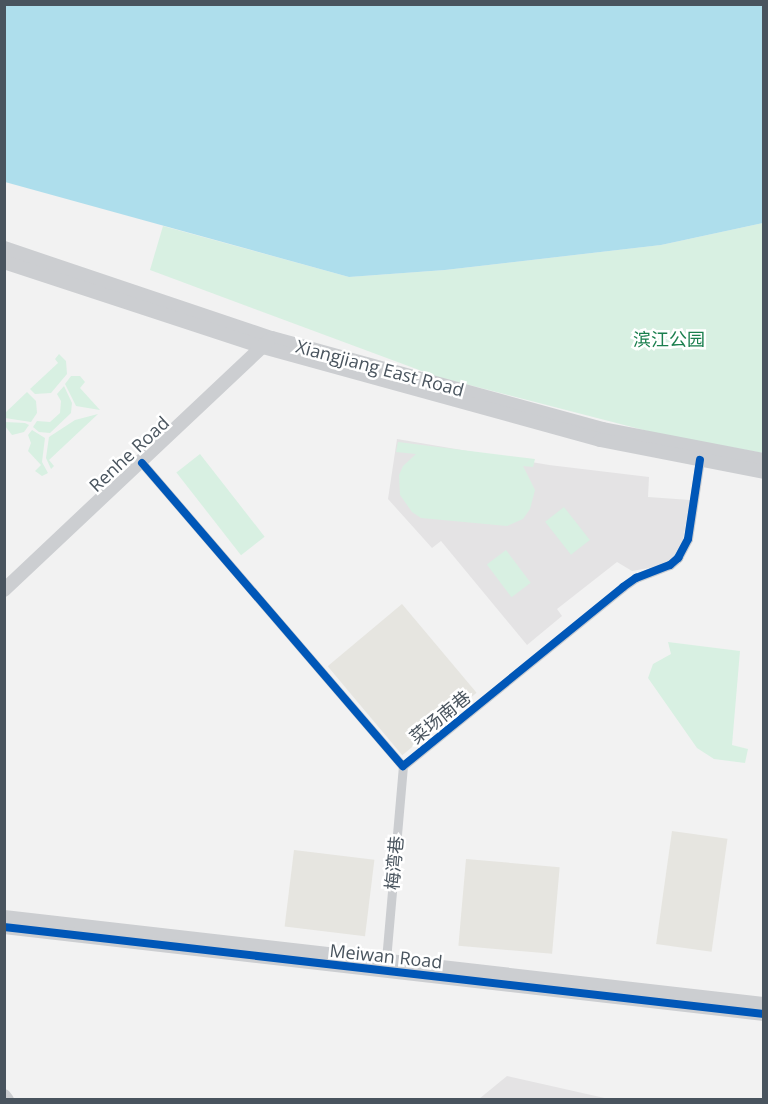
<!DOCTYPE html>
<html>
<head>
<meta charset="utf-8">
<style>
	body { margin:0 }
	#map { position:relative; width:768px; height:1104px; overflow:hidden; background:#f2f2f2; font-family:"Open Sans","Noto Sans SC",sans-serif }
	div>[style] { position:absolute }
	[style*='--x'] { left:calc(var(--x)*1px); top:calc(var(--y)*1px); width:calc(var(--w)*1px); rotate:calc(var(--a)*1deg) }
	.commercial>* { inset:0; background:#e6e5e0; transform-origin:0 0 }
	.education>* { inset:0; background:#e4e3e4 }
	.green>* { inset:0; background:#d8f0e2; transform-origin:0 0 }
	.water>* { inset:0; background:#aedeec }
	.street>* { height:9px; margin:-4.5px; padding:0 4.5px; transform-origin:4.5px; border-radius:4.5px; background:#cbcdd0 }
	.secondary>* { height:14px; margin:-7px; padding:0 7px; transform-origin:7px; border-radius:7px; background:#ccced1 }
	.cycleway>* { height:8px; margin:-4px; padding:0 4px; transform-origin:4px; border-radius:4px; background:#0057b8 }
	span { translate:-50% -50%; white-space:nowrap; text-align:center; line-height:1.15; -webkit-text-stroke:5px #fff; paint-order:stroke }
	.park-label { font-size:18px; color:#1b7f4e }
	.street-label { font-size:18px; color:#49545e }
	.frame { position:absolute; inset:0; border:6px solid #49545e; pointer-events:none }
</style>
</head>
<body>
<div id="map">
	<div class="commercial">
		<i style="left:402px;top:604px;width:116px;height:97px;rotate:50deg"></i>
		<i style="left:672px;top:831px;width:56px;height:114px;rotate:8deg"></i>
		<i style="left:294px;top:850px;width:81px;height:77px;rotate:7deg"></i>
		<i style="left:466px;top:859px;width:94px;height:87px;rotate:5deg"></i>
	</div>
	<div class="education">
		<i style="clip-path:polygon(397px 439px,549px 465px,649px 477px,648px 497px,690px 500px,682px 546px,673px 558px,660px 566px,632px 571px,617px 562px,557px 609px,562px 616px,527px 645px,441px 541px,432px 548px,388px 499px)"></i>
		<i style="clip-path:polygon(507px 1076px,609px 1099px,479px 1099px)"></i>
	</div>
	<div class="green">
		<i style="clip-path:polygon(763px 223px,763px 453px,659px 434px,438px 377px,150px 270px,163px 226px,349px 277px,445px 270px,661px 245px)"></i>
		<i style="clip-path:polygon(59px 354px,66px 361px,67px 374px,51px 393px,35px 394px,30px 389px,58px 363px,55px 359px)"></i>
		<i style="clip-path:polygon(71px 376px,80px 376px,85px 382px,80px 388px,100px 410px,76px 406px,65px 384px)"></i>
		<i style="clip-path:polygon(64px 386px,72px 403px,71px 413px,50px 433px,39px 432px,33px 427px,37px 421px,50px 422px,60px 413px,61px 401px,57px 394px)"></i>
		<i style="clip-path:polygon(27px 392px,36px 401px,37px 413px,31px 422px,5px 418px,5px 413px)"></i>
		<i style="clip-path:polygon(98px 414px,49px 460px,54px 466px,51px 469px,46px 458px,49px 437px,75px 420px)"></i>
		<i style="clip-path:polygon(5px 422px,25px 423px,29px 425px,24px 432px,12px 435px,5px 426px)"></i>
		<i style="clip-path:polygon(32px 430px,45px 438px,42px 462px,48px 473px,42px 476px,35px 471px,41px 465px,28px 451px,31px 443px,28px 435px)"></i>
		<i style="clip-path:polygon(398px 442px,535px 459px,533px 467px,523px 466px,535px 490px,530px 509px,523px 519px,507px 526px,421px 518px,412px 512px,400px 495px,399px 475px,403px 466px,416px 454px,396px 452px)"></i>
		<i style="left:200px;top:454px;width:105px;height:30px;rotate:52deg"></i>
		<i style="left:564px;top:507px;width:42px;height:24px;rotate:52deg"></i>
		<i style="left:506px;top:550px;width:41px;height:24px;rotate:53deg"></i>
		<i style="clip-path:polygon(668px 642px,740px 651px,732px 745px,748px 749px,745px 763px,714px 759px,697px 748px,648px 678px,653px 664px,671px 654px)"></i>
	</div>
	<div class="water">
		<i style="clip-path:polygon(4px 5px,763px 5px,763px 223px,661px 245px,445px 270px,349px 277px,5px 182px)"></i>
	</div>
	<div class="street">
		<i style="--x:142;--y:463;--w:400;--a:49.3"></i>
		<i style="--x:403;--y:766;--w:284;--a:-39.1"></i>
		<i style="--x:623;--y:587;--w:16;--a:-35"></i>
		<i style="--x:636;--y:578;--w:36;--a:-21"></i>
		<i style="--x:670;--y:565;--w:11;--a:-41"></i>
		<i style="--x:678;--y:558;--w:21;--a:-62"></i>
		<i style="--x:688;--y:539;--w:80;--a:-81.4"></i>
		<i style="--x:386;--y:960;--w:195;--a:-85"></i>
	</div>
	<div class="secondary">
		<i style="--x:4;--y:248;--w:283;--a:18.6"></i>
		<i style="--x:272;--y:338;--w:343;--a:15.4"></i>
		<i style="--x:603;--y:429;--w:164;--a:10.9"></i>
		<i style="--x:4;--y:262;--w:273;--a:18.2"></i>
		<i style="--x:263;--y:347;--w:350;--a:15.4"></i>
		<i style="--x:600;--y:440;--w:167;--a:11"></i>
		<i style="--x:4;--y:590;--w:363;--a:-43.3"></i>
		<i style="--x:4;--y:917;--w:765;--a:6.53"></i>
		<i style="--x:4;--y:927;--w:765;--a:6.53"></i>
		<i style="--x:4;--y:1096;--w:5;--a:53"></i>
	</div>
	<div class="cycleway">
		<i style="--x:142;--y:463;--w:400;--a:49.3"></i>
		<i style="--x:403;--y:766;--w:284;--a:-39.1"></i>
		<i style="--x:623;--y:587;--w:16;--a:-35"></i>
		<i style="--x:636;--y:578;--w:36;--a:-21"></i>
		<i style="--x:670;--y:565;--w:11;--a:-41"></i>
		<i style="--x:678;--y:558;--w:21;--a:-62"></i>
		<i style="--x:688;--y:539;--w:80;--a:-81.4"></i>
		<i style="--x:4;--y:927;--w:765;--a:6.53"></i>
	</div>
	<div class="park-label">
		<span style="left:669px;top:339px">滨江公园</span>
	</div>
	<div class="street-label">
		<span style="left:380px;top:368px;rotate:15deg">Xiangjiang East Road</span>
		<span style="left:129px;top:454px;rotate:-43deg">Renhe Road</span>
		<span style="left:440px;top:717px;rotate:-39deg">菜场南巷</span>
		<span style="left:394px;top:863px;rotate:-85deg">梅湾巷</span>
		<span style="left:386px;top:956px;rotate:6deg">Meiwan Road</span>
	</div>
	<div class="frame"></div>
</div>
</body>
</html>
